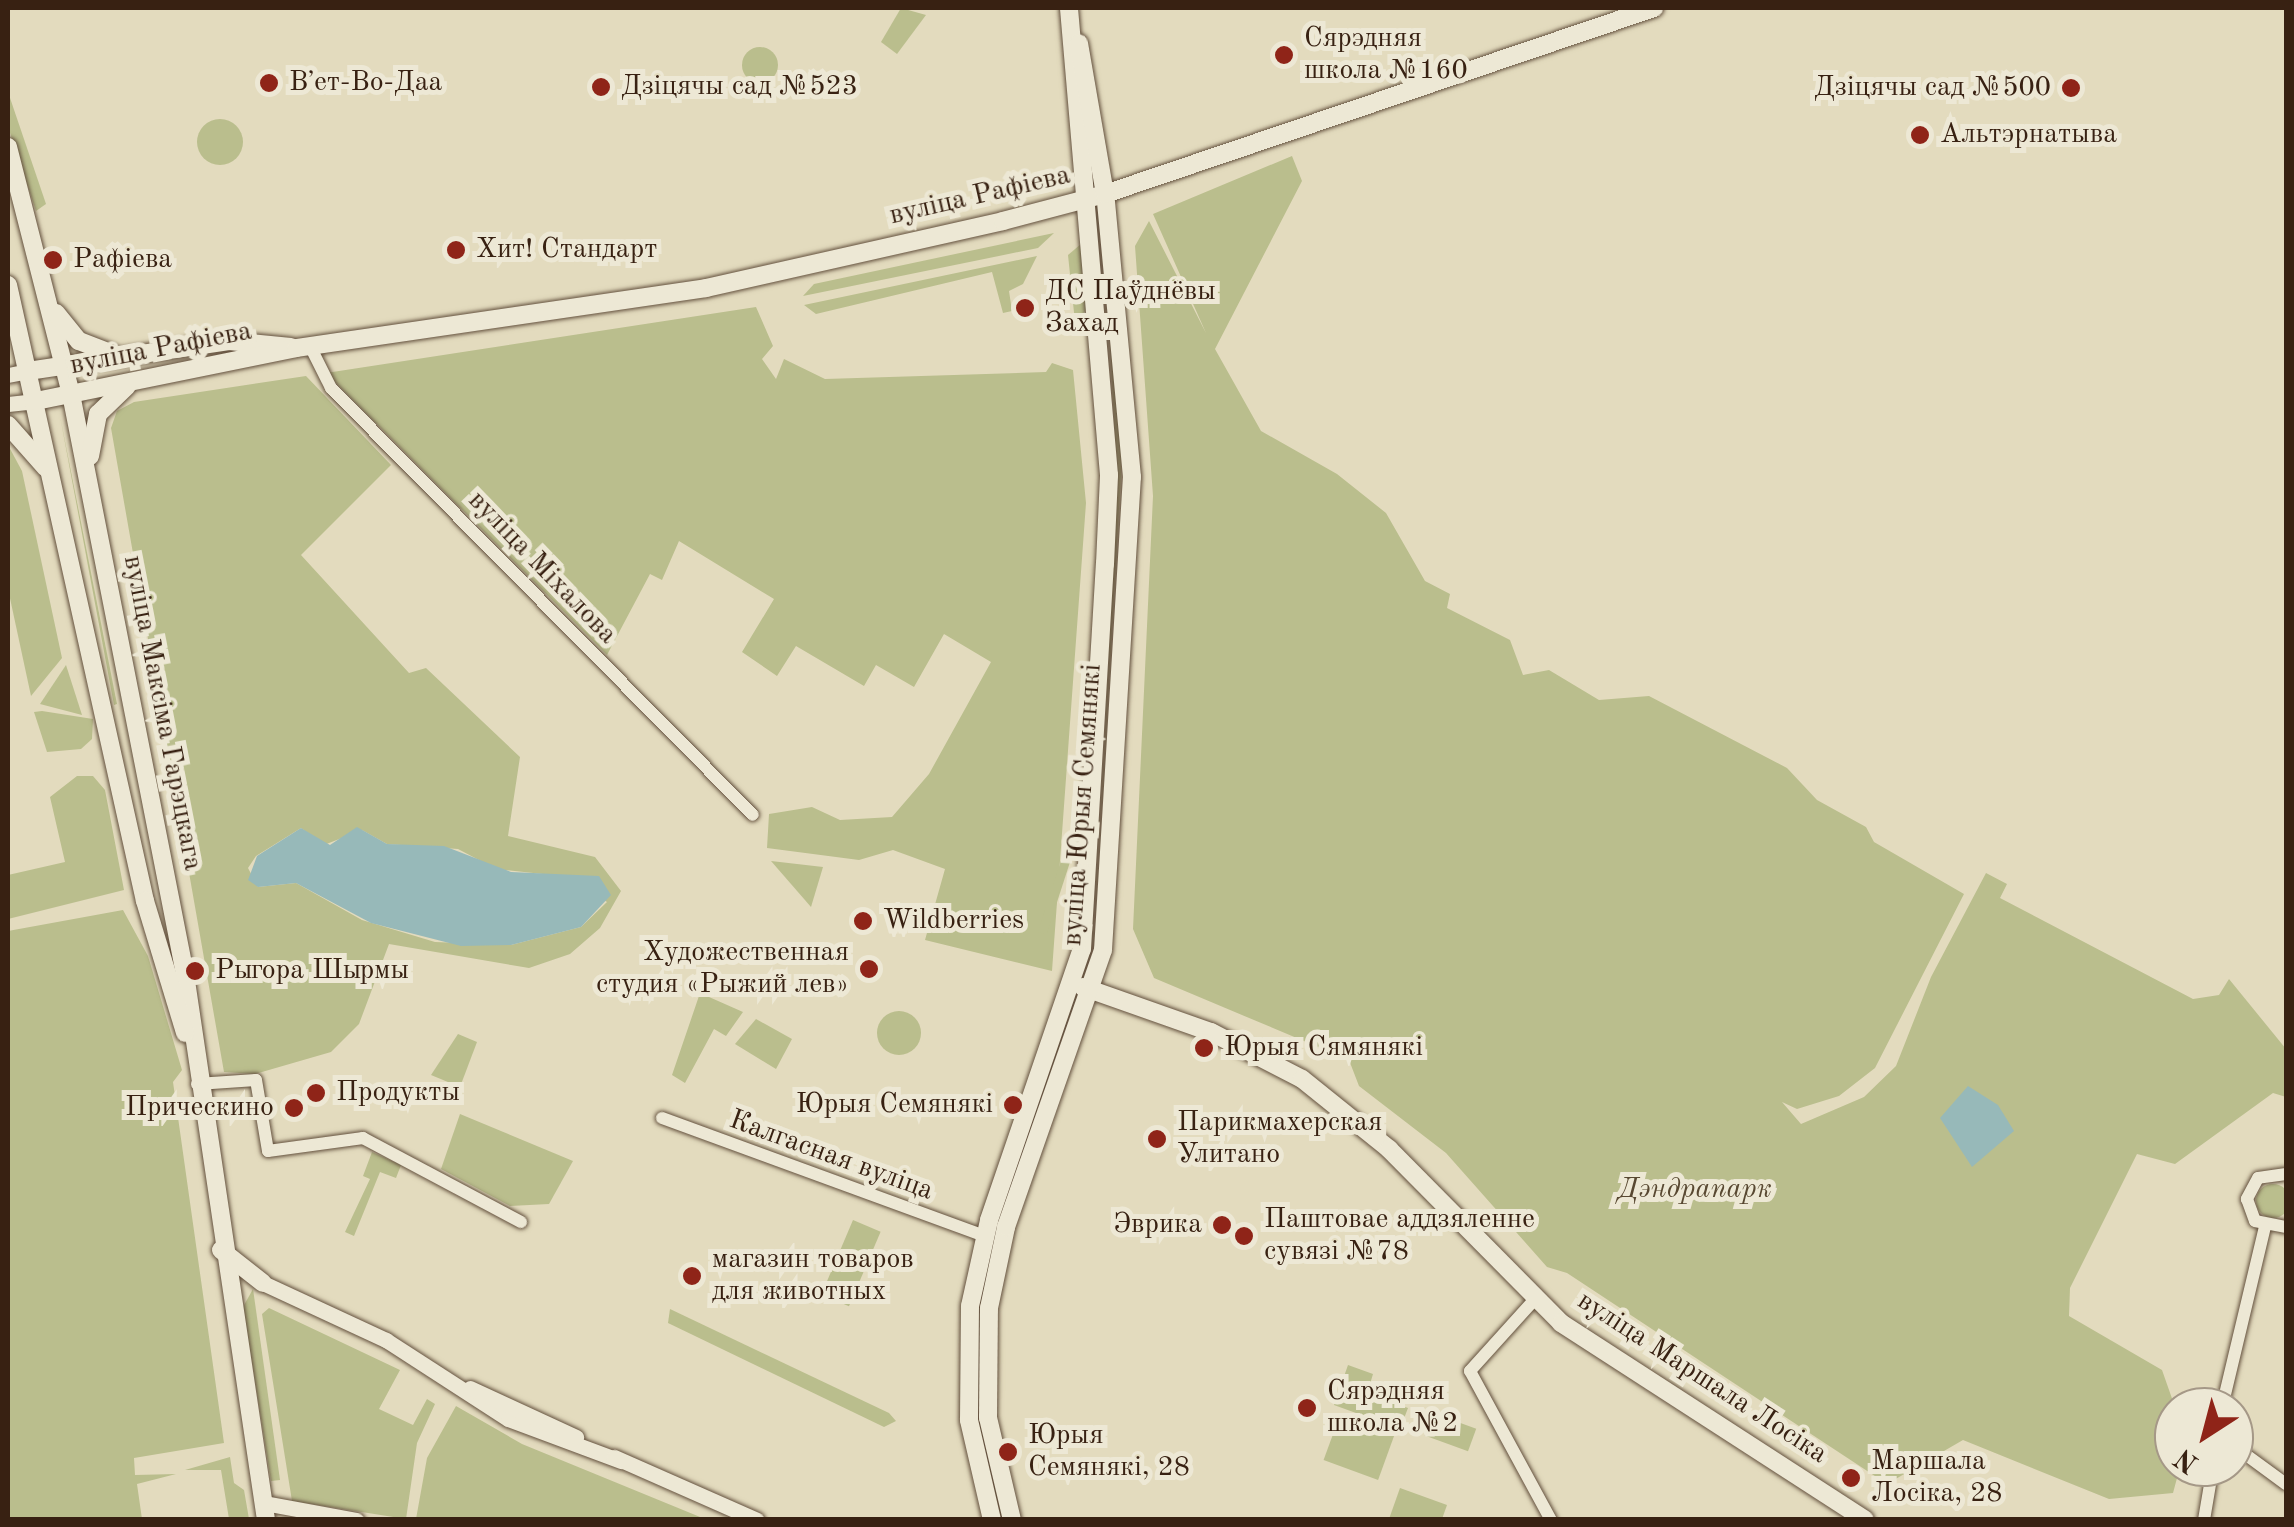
<!DOCTYPE html>
<html>
<head>
<meta charset="utf-8">
<style>
	body { margin:0 }
	#map { position:relative; width:2294px; height:1527px; overflow:hidden; background:#e3dbbe; font-family:"Old Standard TT",serif }
	div>[style] { position:absolute }
	[style*='--x'] { left:calc(var(--x)*1px); top:calc(var(--y)*1px); width:calc(var(--w)*1px); rotate:calc(var(--a)*1deg) }
	.green>* { inset:0; background:#babe8d; transform-origin:0 0 }
	.round { border-radius:50% }
	.water>* { inset:0; background:#97b9b9 }
	.roads { filter:drop-shadow(0 0 2px #63503d) drop-shadow(0 0 2px #63503d) }
	.minor>* { height:12px; margin:-6px; padding:0 6px; transform-origin:6px; border-radius:6px; background:#ede8d5 }
	.tertiary>* { height:15px; margin:-7.5px; padding:0 7.5px; transform-origin:7.5px; border-radius:7.5px; background:#ede8d5 }
	.secondary>* { height:18px; margin:-9px; padding:0 9px; transform-origin:9px; border-radius:9px; background:#ede8d5 }
	.dots>* { width:28px; height:28px; translate:-50% -50%; box-sizing:border-box; border:5px solid #ede8d5; border-radius:50% }
	span { translate:-50% -50%; white-space:nowrap; text-align:center; line-height:1.15; -webkit-text-stroke:10px #ede8d5; paint-order:stroke }
	.poi-label { font-size:28px; color:#382112 }
	.left { translate:0 -50%; text-align:left }
	.right { translate:-100% -50%; text-align:right }
	.street-label { font-size:28px; color:#382112 }
	.park-label { font-size:28px; color:#584831; font-style:italic }
	.frame { position:absolute; inset:0; border:10px solid #382112; pointer-events:none }
	.north { position:absolute; left:2154px; top:1387px; width:100px; height:100px; box-sizing:border-box; background:#ede8d5; border:2px solid #a59887; border-radius:50%; rotate:216deg; font-size:28px; font-weight:700; line-height:40px; text-align:center; color:#382112 }
	.north::after { content:''; display:block; margin:auto; width:35px; height:45px; background:#8f2418; clip-path:polygon(50% 0,100% 100%,50% 72%,0 100%) }
</style>
</head>
<body>
<div id="map">
	<div class="green">
		<i style="clip-path:polygon(901px 8px,926px 15px,897px 54px,881px 42px)"></i>
		<i class="round" style="left:742px;top:47px;width:36px;height:36px"></i>
		<i style="clip-path:polygon(8px 92px,46px 204px,36px 211px,8px 127px)"></i>
		<i class="round" style="left:197px;top:119px;width:46px;height:46px"></i>
		<i style="clip-path:polygon(1292px 156px,1302px 181px,1215px 349px,1261px 431px,1337px 474px,1386px 513px,1425px 581px,1450px 594px,1447px 608px,1510px 640px,1523px 675px,1549px 670px,1599px 700px,1649px 696px,1787px 768px,1817px 800px,1866px 827px,1874px 842px,1964px 894px,1875px 1068px,1839px 1096px,1797px 1109px,1782px 1102px,1801px 1124px,1864px 1097px,1896px 1066px,1931px 977px,1986px 873px,2007px 884px,2000px 898px,2193px 999px,2219px 995px,2229px 979px,2286px 1049px,2286px 1097px,2273px 1093px,2175px 1164px,2137px 1154px,2070px 1288px,2069px 1316px,2162px 1370px,2175px 1407px,2174px 1467px,2180px 1467px,2173px 1493px,2109px 1499px,1963px 1440px,1887px 1484px,1567px 1273px,1547px 1267px,1446px 1153px,1359px 1086px,1349px 1060px,1154px 978px,1133px 929px,1153px 496px,1135px 246px,1149px 221px,1206px 333px,1153px 214px)"></i>
		<i style="clip-path:polygon(1054px 233px,1038px 248px,803px 296px,814px 284px)"></i>
		<i style="clip-path:polygon(1081px 244px,1087px 309px,1075px 322px,1068px 255px)"></i>
		<i style="clip-path:polygon(1037px 256px,1023px 284px,1009px 291px,1012px 311px,1003px 313px,992px 272px,816px 314px,804px 305px)"></i>
		<i style="clip-path:polygon(756px 307px,773px 346px,762px 359px,776px 379px,784px 359px,825px 379px,1046px 372px,1052px 363px,1073px 370px,1086px 503px,1052px 971px,925px 940px,945px 869px,893px 850px,859px 860px,767px 848px,769px 814px,812px 807px,840px 820px,892px 817px,929px 774px,991px 662px,944px 634px,914px 687px,876px 665px,864px 686px,796px 646px,777px 676px,742px 652px,774px 599px,679px 541px,662px 580px,650px 574px,607px 655px,326px 373px)"></i>
		<i style="clip-path:polygon(1110px 341px,1122px 459px,1101px 819px,1117px 482px)"></i>
		<i style="clip-path:polygon(evenodd,306px 376px,391px 465px,301px 555px,409px 673px,426px 668px,520px 757px,508px 836px,595px 857px,621px 891px,600px 928px,570px 954px,529px 968px,389px 944px,359px 1024px,331px 1052px,255px 1074px,224px 1072px,111px 428px,117px 411px,134px 402px,306px 376px,301px 828px,324px 845px,362px 830px,387px 844px,458px 849px,496px 869px,570px 877px,607px 902px,581px 927px,511px 945px,435px 942px,362px 920px,296px 883px,258px 887px,248px 868px,256px 856px,301px 828px)"></i>
		<i style="clip-path:polygon(60px 416px,117px 704px,114px 705px)"></i>
		<i style="clip-path:polygon(8px 445px,22px 471px,62px 658px,31px 696px,8px 589px)"></i>
		<i style="clip-path:polygon(66px 665px,82px 715px,40px 704px)"></i>
		<i style="clip-path:polygon(42px 711px,93px 719px,92px 739px,81px 749px,47px 752px,34px 712px)"></i>
		<i style="clip-path:polygon(77px 776px,93px 776px,105px 790px,124px 890px,8px 919px,8px 875px,65px 862px,50px 797px)"></i>
		<i style="left:1070px;top:833px;width:9px;height:104px;rotate:18deg"></i>
		<i style="clip-path:polygon(771px 861px,823px 867px,811px 907px)"></i>
		<i style="clip-path:polygon(123px 910px,148px 956px,182px 1070px,173px 1082px,224px 1443px,134px 1458px,135px 1475px,176px 1474px,137px 1484px,142px 1519px,8px 1519px,8px 931px)"></i>
		<i style="clip-path:polygon(700px 993px,743px 1012px,726px 1036px,714px 1029px,685px 1083px,672px 1075px)"></i>
		<i class="round" style="left:877px;top:1011px;width:44px;height:44px"></i>
		<i style="clip-path:polygon(756px 1019px,792px 1039px,776px 1069px,735px 1044px)"></i>
		<i style="clip-path:polygon(458px 1034px,477px 1042px,460px 1087px,431px 1075px)"></i>
		<i style="clip-path:polygon(460px 1114px,573px 1161px,549px 1204px,510px 1206px,441px 1169px)"></i>
		<i style="clip-path:polygon(372px 1152px,401px 1165px,396px 1178px,380px 1172px,354px 1236px,345px 1232px,370px 1179px,363px 1176px)"></i>
		<i class="round" style="left:2256px;top:1184px;width:34px;height:34px"></i>
		<i style="left:853px;top:1220px;width:30px;height:81px;rotate:23deg"></i>
		<i style="clip-path:polygon(253px 1289px,280px 1480px,271px 1481px,243px 1307px)"></i>
		<i style="clip-path:polygon(269px 1308px,400px 1370px,379px 1409px,413px 1425px,427px 1399px,435px 1404px,417px 1443px,406px 1519px,292px 1501px,262px 1314px)"></i>
		<i style="clip-path:polygon(670px 1309px,889px 1413px,896px 1421px,884px 1427px,668px 1323px)"></i>
		<i style="clip-path:polygon(1348px 1365px,1373px 1374px,1367px 1394px,1408px 1408px,1400px 1429px,1334px 1405px)"></i>
		<i style="clip-path:polygon(456px 1406px,522px 1444px,705px 1519px,416px 1519px,427px 1458px)"></i>
		<i style="left:1433px;top:1413px;width:46px;height:24px;rotate:20deg"></i>
		<i style="left:1340px;top:1415px;width:58px;height:48px;rotate:20deg"></i>
		<i style="clip-path:polygon(230px 1457px,234px 1483px,244px 1490px,249px 1519px,229px 1519px,221px 1470px,185px 1470px)"></i>
		<i style="clip-path:polygon(1400px 1488px,1447px 1505px,1442px 1519px,1389px 1519px)"></i>
	</div>
	<div class="water">
		<i style="clip-path:polygon(357px 827px,387px 844px,444px 846px,511px 872px,599px 876px,611px 895px,581px 927px,511px 945px,461px 946px,371px 923px,296px 883px,258px 887px,248px 880px,257px 856px,301px 828px,330px 845px)"></i>
		<i style="clip-path:polygon(1968px 1086px,1998px 1105px,2014px 1131px,1972px 1167px,1940px 1118px)"></i>
	</div>
	<div class="roads">
		<div class="minor">
			<i style="--x:310;--y:346;--w:47;--a:63.4"></i>
			<i style="--x:331;--y:388;--w:600;--a:45.34"></i>
			<i style="--x:197;--y:1084;--w:59;--a:-3.9"></i>
			<i style="--x:256;--y:1080;--w:72;--a:80.4"></i>
			<i style="--x:268;--y:1151;--w:96;--a:-7.8"></i>
			<i style="--x:363;--y:1138;--w:179;--a:28"></i>
			<i style="--x:662;--y:1118;--w:343;--a:20.1"></i>
			<i style="--x:2286;--y:1174;--w:28;--a:172"></i>
			<i style="--x:2258;--y:1178;--w:24;--a:118"></i>
			<i style="--x:2247;--y:1199;--w:23;--a:70"></i>
			<i style="--x:2255;--y:1221;--w:32;--a:11"></i>
			<i style="--x:1535;--y:1299;--w:97;--a:132.1"></i>
			<i style="--x:1470;--y:1371;--w:170;--a:61.5"></i>
			<i style="--x:2222;--y:1407;--w:185;--a:-76.6"></i>
			<i style="--x:2234;--y:1446;--w:64;--a:36.2"></i>
			<i style="--x:2204;--y:1520;--w:54;--a:-80.4"></i>
		</div>
		<div class="tertiary">
			<i style="--x:8;--y:375;--w:20;--a:-11"></i>
			<i style="--x:8;--y:404;--w:28;--a:-6"></i>
			<i style="--x:263;--y:1283;--w:136;--a:24.9"></i>
			<i style="--x:386;--y:1340;--w:145;--a:32.9"></i>
			<i style="--x:508;--y:1419;--w:121;--a:20.4"></i>
			<i style="--x:470;--y:1388;--w:117;--a:24.8"></i>
			<i style="--x:614;--y:1457;--w:156;--a:23.8"></i>
			<i style="--x:264;--y:1503;--w:94;--a:10.5"></i>
		</div>
		<div class="secondary">
			<i style="--x:8;--y:147;--w:255;--a:75.7"></i>
			<i style="--x:71;--y:394;--w:591;--a:78.88"></i>
			<i style="--x:185;--y:974;--w:552;--a:81.56"></i>
			<i style="--x:8;--y:285;--w:631;--a:77.46"></i>
			<i style="--x:145;--y:901;--w:138;--a:73.1"></i>
			<i style="--x:56;--y:313;--w:36;--a:51"></i>
			<i style="--x:79;--y:341;--w:36;--a:21"></i>
			<i style="--x:28;--y:371;--w:203;--a:-8.5"></i>
			<i style="--x:229;--y:341;--w:62;--a:5.5"></i>
			<i style="--x:36;--y:401;--w:265;--a:-11.5"></i>
			<i style="--x:296;--y:348;--w:414;--a:-8.3"></i>
			<i style="--x:706;--y:288;--w:304;--a:-12.7"></i>
			<i style="--x:1003;--y:221;--w:106;--a:-14.8"></i>
			<i style="--x:1105;--y:194;--w:580;--a:-18.72"></i>
			<i style="--x:8;--y:425;--w:57;--a:48.5"></i>
			<i style="--x:90;--y:456;--w:43;--a:-79.2"></i>
			<i style="--x:98;--y:414;--w:40;--a:-44"></i>
			<i style="--x:1083;--y:987;--w:136;--a:19.4"></i>
			<i style="--x:1211;--y:1032;--w:102;--a:27.3"></i>
			<i style="--x:1302;--y:1079;--w:112;--a:38.8"></i>
			<i style="--x:1389;--y:1149;--w:245;--a:45.3"></i>
			<i style="--x:1561;--y:1323;--w:362;--a:32.9"></i>
			<i style="--x:221;--y:1250;--w:53;--a:38.2"></i>
			<i style="--x:992;--y:1520;--w:103;--a:-103"></i>
			<i style="--x:969;--y:1420;--w:114;--a:-89.5"></i>
			<i style="--x:970;--y:1306;--w:88;--a:-77.5"></i>
			<i style="--x:989;--y:1220;--w:287;--a:-71.1"></i>
			<i style="--x:1082;--y:949;--w:386;--a:-86.6"></i>
			<i style="--x:1105;--y:564;--w:89;--a:-87.4"></i>
			<i style="--x:1109;--y:475;--w:469;--a:-94.9"></i>
			<i style="--x:1012;--y:1520;--w:105;--a:-103.2"></i>
			<i style="--x:988;--y:1418;--w:110;--a:-89.5"></i>
			<i style="--x:989;--y:1308;--w:83;--a:-78.1"></i>
			<i style="--x:1006;--y:1227;--w:293;--a:-70.7"></i>
			<i style="--x:1103;--y:950;--w:474;--a:-86.5"></i>
			<i style="--x:1132;--y:477;--w:284;--a:-95.4"></i>
			<i style="--x:1105;--y:194;--w:153;--a:-99.8"></i>
		</div>
	</div>
	<div class="dots">
		<i style="left:1284px;top:55px;background:#8f2418"></i>
		<i style="left:269px;top:83px;background:#8f2418"></i>
		<i style="left:601px;top:87px;background:#8f2418"></i>
		<i style="left:2071px;top:88px;background:#8f2418"></i>
		<i style="left:1920px;top:135px;background:#8f2418"></i>
		<i style="left:456px;top:250px;background:#8f2418"></i>
		<i style="left:53px;top:260px;background:#8f2418"></i>
		<i style="left:1025px;top:308px;background:#8f2418"></i>
		<i style="left:863px;top:921px;background:#8f2418"></i>
		<i style="left:869px;top:969px;background:#8f2418"></i>
		<i style="left:195px;top:971px;background:#8f2418"></i>
		<i style="left:1204px;top:1048px;background:#8f2418"></i>
		<i style="left:316px;top:1093px;background:#8f2418"></i>
		<i style="left:1013px;top:1105px;background:#8f2418"></i>
		<i style="left:294px;top:1108px;background:#8f2418"></i>
		<i style="left:1157px;top:1139px;background:#8f2418"></i>
		<i style="left:1222px;top:1225px;background:#8f2418"></i>
		<i style="left:1244px;top:1236px;background:#8f2418"></i>
		<i style="left:692px;top:1276px;background:#8f2418"></i>
		<i style="left:1307px;top:1408px;background:#8f2418"></i>
		<i style="left:1008px;top:1452px;background:#8f2418"></i>
		<i style="left:1851px;top:1478px;background:#8f2418"></i>
	</div>
	<div class="poi-label">
		<span class="left" style="left:1304px;top:55px">Сярэдняя<br>школа №160</span>
		<span class="left" style="left:289px;top:83px">Вʼет-Во-Даа</span>
		<span class="left" style="left:621px;top:87px">Дзіцячы сад №523</span>
		<span class="right" style="left:2051px;top:88px">Дзіцячы сад №500</span>
		<span class="left" style="left:1940px;top:135px">Альтэрнатыва</span>
		<span class="left" style="left:476px;top:250px">Хит! Стандарт</span>
		<span class="left" style="left:73px;top:260px">Рафіева</span>
		<span class="left" style="left:1045px;top:308px">ДС Паўднёвы<br>Захад</span>
		<span class="left" style="left:883px;top:921px">Wildberries</span>
		<span class="right" style="left:849px;top:969px">Художественная<br>студия «Рыжий лев»</span>
		<span class="left" style="left:215px;top:971px">Рыгора Шырмы</span>
		<span class="left" style="left:1224px;top:1048px">Юрыя Сямянякі</span>
		<span class="left" style="left:336px;top:1093px">Продукты</span>
		<span class="right" style="left:993px;top:1105px">Юрыя Семянякі</span>
		<span class="right" style="left:274px;top:1108px">Прическино</span>
		<span class="left" style="left:1177px;top:1139px">Парикмахерская<br>Улитано</span>
		<span class="left" style="left:1264px;top:1236px">Паштовае аддзяленне<br>сувязі №78</span>
		<span class="right" style="left:1202px;top:1225px">Эврика</span>
		<span class="left" style="left:712px;top:1276px">магазин товаров<br>для животных</span>
		<span class="left" style="left:1327px;top:1408px">Сярэдняя<br>школа №2</span>
		<span class="left" style="left:1028px;top:1452px">Юрыя<br>Семянякі, 28</span>
		<span class="left" style="left:1871px;top:1478px">Маршала<br>Лосіка, 28</span>
	</div>
	<div class="street-label">
		<span style="left:980px;top:196px;rotate:-13deg">вуліца Рафіева</span>
		<span style="left:161px;top:349px;rotate:-11deg">вуліца Рафіева</span>
		<span style="left:542px;top:568px;rotate:46deg">вуліца Міхалова</span>
		<span style="left:162px;top:713px;rotate:79deg">вуліца Максіма Гарэцкага</span>
		<span style="left:1083px;top:805px;rotate:-86deg">вуліца Юрыя Семянякі</span>
		<span style="left:831px;top:1156px;rotate:20deg">Калгасная вуліца</span>
		<span style="left:1702px;top:1378px;rotate:33deg">вуліца Маршала Лосіка</span>
	</div>
	<div class="park-label">
		<span style="left:1695px;top:1190px">Дэндрапарк</span>
	</div>
	<div class="frame"></div>
	<div class="north">N</div>
</div>
</body>
</html>
